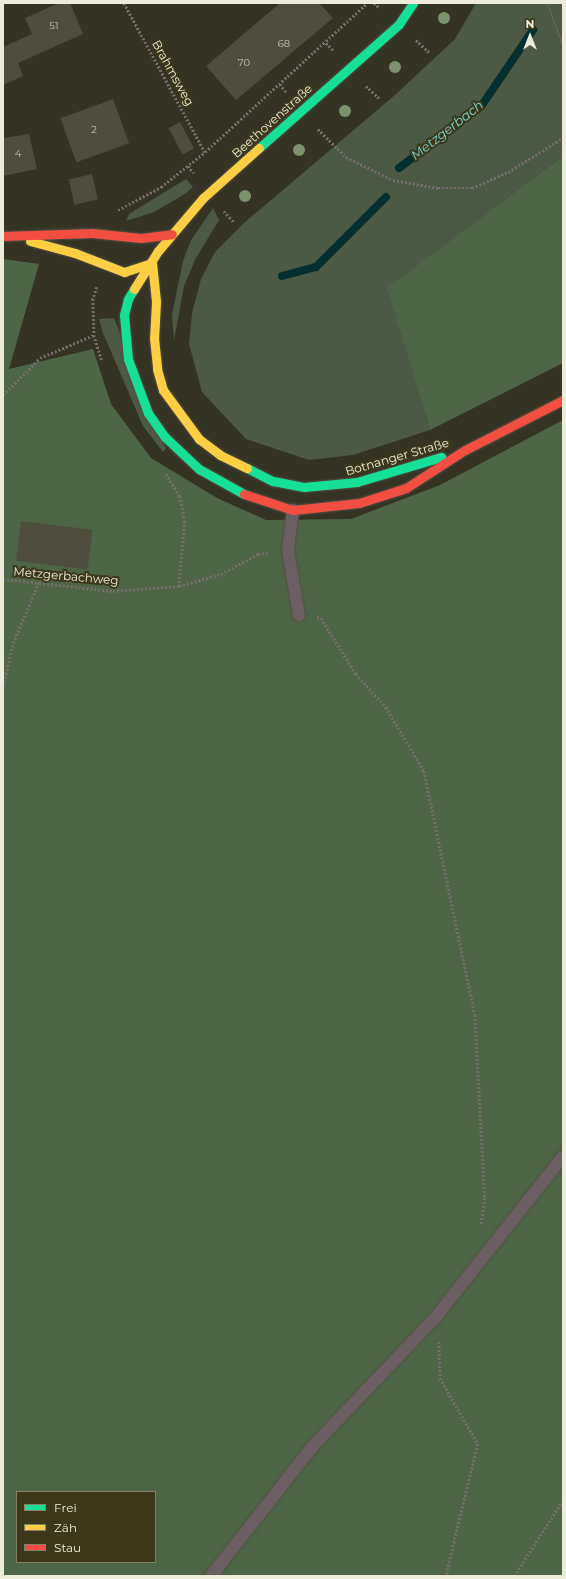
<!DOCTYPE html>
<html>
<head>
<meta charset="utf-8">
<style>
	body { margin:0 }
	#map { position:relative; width:566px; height:1579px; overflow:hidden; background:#353324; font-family:Montserrat,sans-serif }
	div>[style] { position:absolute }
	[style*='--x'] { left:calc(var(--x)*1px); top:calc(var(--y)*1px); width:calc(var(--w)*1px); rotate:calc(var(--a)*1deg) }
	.green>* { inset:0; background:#4b5945 }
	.forest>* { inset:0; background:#4f6547 }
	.stream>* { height:8px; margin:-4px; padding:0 4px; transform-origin:4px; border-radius:4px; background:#052e2e }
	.building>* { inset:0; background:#4f4d3d; transform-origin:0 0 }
	.path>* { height:2.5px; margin-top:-1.25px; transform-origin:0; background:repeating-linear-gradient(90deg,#766e6e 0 2px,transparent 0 4px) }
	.roads { filter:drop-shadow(0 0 1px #515043) drop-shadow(0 0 1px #515043) }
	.lane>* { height:12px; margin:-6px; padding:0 6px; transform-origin:6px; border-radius:6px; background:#6b5f63 }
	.fast>* { height:9px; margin:-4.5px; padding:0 4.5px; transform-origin:4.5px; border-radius:4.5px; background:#16e098 }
	.slow>* { height:9px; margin:-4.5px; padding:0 4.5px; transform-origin:4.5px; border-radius:4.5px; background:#ffcf43 }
	.jam>* { height:9px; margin:-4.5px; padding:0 4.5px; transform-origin:4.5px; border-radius:4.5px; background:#f24e42 }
	.tram>* { height:1px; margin:-0.5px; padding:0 0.5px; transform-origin:0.5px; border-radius:0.5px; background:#706965 }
	.trees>* { width:12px; height:12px; margin:-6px; border-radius:50%; background:#7b926c }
	span { translate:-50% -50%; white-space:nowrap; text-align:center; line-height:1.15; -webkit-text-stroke:4px #3d381c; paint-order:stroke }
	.number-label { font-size:10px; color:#c6c4b3 }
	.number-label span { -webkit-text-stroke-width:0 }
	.street-label { font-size:12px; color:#edebda }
	.water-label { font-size:13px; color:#7ad8d9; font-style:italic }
	.frame { position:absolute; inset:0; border:4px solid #edebda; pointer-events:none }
	.legend { position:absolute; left:16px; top:1491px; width:140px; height:72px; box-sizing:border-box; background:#3d381c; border:1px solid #838068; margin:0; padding:5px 7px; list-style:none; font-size:12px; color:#edebda }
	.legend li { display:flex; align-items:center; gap:8px; height:20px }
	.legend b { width:20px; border:1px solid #838068 }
	.north { position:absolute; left:510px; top:16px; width:40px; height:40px; -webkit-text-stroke:3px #3d381c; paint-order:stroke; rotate:0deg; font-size:11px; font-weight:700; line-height:16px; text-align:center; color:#edebda }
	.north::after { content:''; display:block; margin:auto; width:14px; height:18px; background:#edebda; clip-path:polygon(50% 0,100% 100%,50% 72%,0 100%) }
</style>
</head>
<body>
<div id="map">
	<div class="green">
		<i style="clip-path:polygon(476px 3px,563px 3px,563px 156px,388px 288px,430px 430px,353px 455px,309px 460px,246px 439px,202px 392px,189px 344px,192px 313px,201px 279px,215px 252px,244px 223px,395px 95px,455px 39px)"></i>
		<i style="clip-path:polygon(186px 179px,193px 187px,185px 194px,154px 212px,126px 221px,129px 214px)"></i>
		<i style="clip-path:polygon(213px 208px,219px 220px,196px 258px,184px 286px,174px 341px,172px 315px,183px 261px,191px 240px)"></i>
		<i style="clip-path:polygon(114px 318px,166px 449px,163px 452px,143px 426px,103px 333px,99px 319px)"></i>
	</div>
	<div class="forest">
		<i style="clip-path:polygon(563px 156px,563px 363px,430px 430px,387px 288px)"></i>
		<i style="clip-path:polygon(evenodd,3px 259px,39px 264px,9px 369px,93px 349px,111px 404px,151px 458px,217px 498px,266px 520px,351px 519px,440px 485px,563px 420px,563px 1576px,3px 1576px,3px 259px,17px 1492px,155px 1492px,155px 1562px,17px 1562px,17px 1492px)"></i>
	</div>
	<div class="stream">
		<i style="--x:399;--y:168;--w:104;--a:-37.2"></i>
		<i style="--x:482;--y:105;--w:91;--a:-55.8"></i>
		<i style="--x:282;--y:276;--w:35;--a:-15"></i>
		<i style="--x:316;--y:267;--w:99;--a:-45"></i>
	</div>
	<div class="building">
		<i style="clip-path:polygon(59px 3px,70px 3px,83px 34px,18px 63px,23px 76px,3px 85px,3px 47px,32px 34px,25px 18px)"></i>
		<i style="clip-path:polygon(280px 3px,319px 3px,333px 18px,236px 100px,206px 66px)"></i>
		<i style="left:113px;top:99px;width:47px;height:56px;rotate:70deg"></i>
		<i style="left:180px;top:122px;width:30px;height:13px;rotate:62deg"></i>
		<i style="clip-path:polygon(29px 134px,37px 169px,3px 176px,3px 138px)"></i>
		<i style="left:92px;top:174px;width:26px;height:24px;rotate:77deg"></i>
		<i style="left:21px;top:521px;width:72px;height:40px;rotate:7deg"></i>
	</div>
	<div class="path">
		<i style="--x:124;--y:3;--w:170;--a:61.5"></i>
		<i style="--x:374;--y:3;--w:8;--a:40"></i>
		<i style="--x:416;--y:40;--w:18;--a:43"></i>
		<i style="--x:326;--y:43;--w:10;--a:45"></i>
		<i style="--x:280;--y:84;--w:10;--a:53"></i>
		<i style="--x:366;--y:86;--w:18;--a:43"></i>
		<i style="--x:318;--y:129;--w:40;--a:45"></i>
		<i style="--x:346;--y:157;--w:52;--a:26.1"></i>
		<i style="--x:393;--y:180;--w:46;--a:10.1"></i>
		<i style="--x:438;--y:188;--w:34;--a:0"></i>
		<i style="--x:472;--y:188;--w:39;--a:-24"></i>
		<i style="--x:508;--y:172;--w:65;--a:-31.7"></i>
		<i style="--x:188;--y:166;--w:9;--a:49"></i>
		<i style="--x:118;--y:210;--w:49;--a:-28.1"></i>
		<i style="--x:161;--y:187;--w:56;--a:-38.5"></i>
		<i style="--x:205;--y:152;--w:220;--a:-42.6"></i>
		<i style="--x:224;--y:211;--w:15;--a:48"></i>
		<i style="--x:97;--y:287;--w:13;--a:108"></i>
		<i style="--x:93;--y:299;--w:36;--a:88"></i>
		<i style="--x:94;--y:335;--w:28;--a:73"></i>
		<i style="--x:3;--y:395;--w:52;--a:-45"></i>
		<i style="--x:40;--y:358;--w:59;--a:-23.1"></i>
		<i style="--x:166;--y:474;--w:26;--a:58"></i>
		<i style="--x:180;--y:496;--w:25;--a:79"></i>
		<i style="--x:185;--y:521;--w:65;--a:95.3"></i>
		<i style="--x:3;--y:579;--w:111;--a:6.2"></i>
		<i style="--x:113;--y:591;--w:66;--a:-4.3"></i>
		<i style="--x:179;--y:586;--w:44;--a:-15.9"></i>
		<i style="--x:221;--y:574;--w:42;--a:-28.4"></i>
		<i style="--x:258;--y:554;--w:11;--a:-5"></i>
		<i style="--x:317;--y:617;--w:4;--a:14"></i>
		<i style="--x:321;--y:618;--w:66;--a:58"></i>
		<i style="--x:356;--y:674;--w:45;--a:47.7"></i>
		<i style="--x:386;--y:707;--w:74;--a:59.3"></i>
		<i style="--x:424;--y:771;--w:249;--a:78.2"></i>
		<i style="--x:475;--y:1015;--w:183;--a:86.9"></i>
		<i style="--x:485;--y:1198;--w:27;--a:98"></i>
		<i style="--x:3;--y:686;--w:44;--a:-76.9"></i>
		<i style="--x:13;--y:643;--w:66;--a:-66.9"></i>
		<i style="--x:439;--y:1342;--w:36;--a:88"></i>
		<i style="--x:440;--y:1378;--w:76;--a:60.1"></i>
		<i style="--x:478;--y:1444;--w:136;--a:103.6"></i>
		<i style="--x:514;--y:1576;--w:90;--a:-57.2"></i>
	</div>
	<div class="roads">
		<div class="lane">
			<i style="--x:293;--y:510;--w:41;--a:97"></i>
			<i style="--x:288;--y:551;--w:65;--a:80.2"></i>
			<i style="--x:211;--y:1576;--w:164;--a:-51.9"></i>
			<i style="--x:312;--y:1447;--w:180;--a:-46.4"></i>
			<i style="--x:436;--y:1317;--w:205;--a:-51.7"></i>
		</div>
		<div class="fast">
			<i style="--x:259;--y:148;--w:187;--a:-41.5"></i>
			<i style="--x:399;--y:24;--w:25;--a:-56"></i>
			<i style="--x:134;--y:289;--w:12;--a:121"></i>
			<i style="--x:128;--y:299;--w:16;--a:104"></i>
			<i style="--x:124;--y:315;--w:44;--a:84.8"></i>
			<i style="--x:128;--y:359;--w:58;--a:69.7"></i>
			<i style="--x:148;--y:413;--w:29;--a:55"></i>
			<i style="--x:165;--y:437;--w:47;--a:43.3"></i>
			<i style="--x:199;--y:469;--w:51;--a:29.1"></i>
			<i style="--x:247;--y:468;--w:29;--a:27"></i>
			<i style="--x:273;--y:481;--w:32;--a:11"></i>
			<i style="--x:304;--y:487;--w:53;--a:-5.4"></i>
			<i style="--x:357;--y:482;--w:88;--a:-16.6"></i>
		</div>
		<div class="slow">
			<i style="--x:30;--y:241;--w:47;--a:14.9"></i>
			<i style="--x:75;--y:253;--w:53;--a:21.2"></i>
			<i style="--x:124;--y:272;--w:29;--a:-18"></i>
			<i style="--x:152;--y:263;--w:39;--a:84"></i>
			<i style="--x:156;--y:302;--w:36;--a:93"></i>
			<i style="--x:154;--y:338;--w:31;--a:84"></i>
			<i style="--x:157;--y:369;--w:22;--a:74"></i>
			<i style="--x:163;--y:390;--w:61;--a:53.7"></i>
			<i style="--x:199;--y:439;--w:26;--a:37"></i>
			<i style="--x:220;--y:455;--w:30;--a:26"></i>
			<i style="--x:134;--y:289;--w:45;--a:-57.7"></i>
			<i style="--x:158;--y:251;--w:70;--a:-49.7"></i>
			<i style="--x:203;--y:198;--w:75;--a:-41.8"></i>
		</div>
		<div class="jam">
			<i style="--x:3;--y:236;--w:89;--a:-1.9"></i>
			<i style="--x:92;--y:233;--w:49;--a:5.8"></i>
			<i style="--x:141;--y:238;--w:31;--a:-7"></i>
			<i style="--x:244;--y:494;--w:52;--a:18.1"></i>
			<i style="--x:293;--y:510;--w:66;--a:-6.1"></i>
			<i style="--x:359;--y:503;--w:49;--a:-17.7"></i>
			<i style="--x:406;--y:488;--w:70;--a:-32.8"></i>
			<i style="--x:465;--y:450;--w:110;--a:-27"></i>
		</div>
	</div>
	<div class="tram">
		<i style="--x:547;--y:3;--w:47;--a:70"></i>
		<i style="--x:563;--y:3;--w:1;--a:90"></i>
	</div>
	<div class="trees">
		<i style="left:444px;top:18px"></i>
		<i style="left:395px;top:67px"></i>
		<i style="left:345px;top:111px"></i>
		<i style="left:299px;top:150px"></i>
		<i style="left:245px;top:196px"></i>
	</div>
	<div class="number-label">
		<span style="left:54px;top:26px">51</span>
		<span style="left:284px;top:44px">68</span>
		<span style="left:244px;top:63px">70</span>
		<span style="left:94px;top:130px">2</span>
		<span style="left:18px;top:154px">4</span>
	</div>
	<div class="street-label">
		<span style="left:173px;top:73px;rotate:61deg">Brahmsweg</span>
		<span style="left:272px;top:121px;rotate:-42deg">Beethovenstraße</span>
		<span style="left:397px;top:457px;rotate:-16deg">Botnanger Straße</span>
		<span style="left:66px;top:576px;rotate:5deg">Metzgerbachweg</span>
	</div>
	<div class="water-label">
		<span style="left:447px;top:130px;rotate:-38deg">Metzgerbach</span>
	</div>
	<div class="frame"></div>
	<ul class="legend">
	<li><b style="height:5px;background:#16e098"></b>Frei</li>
	<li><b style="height:5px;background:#ffcf43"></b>Zäh</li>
	<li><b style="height:5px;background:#f24e42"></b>Stau</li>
	</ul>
	<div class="north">N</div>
</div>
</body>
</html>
